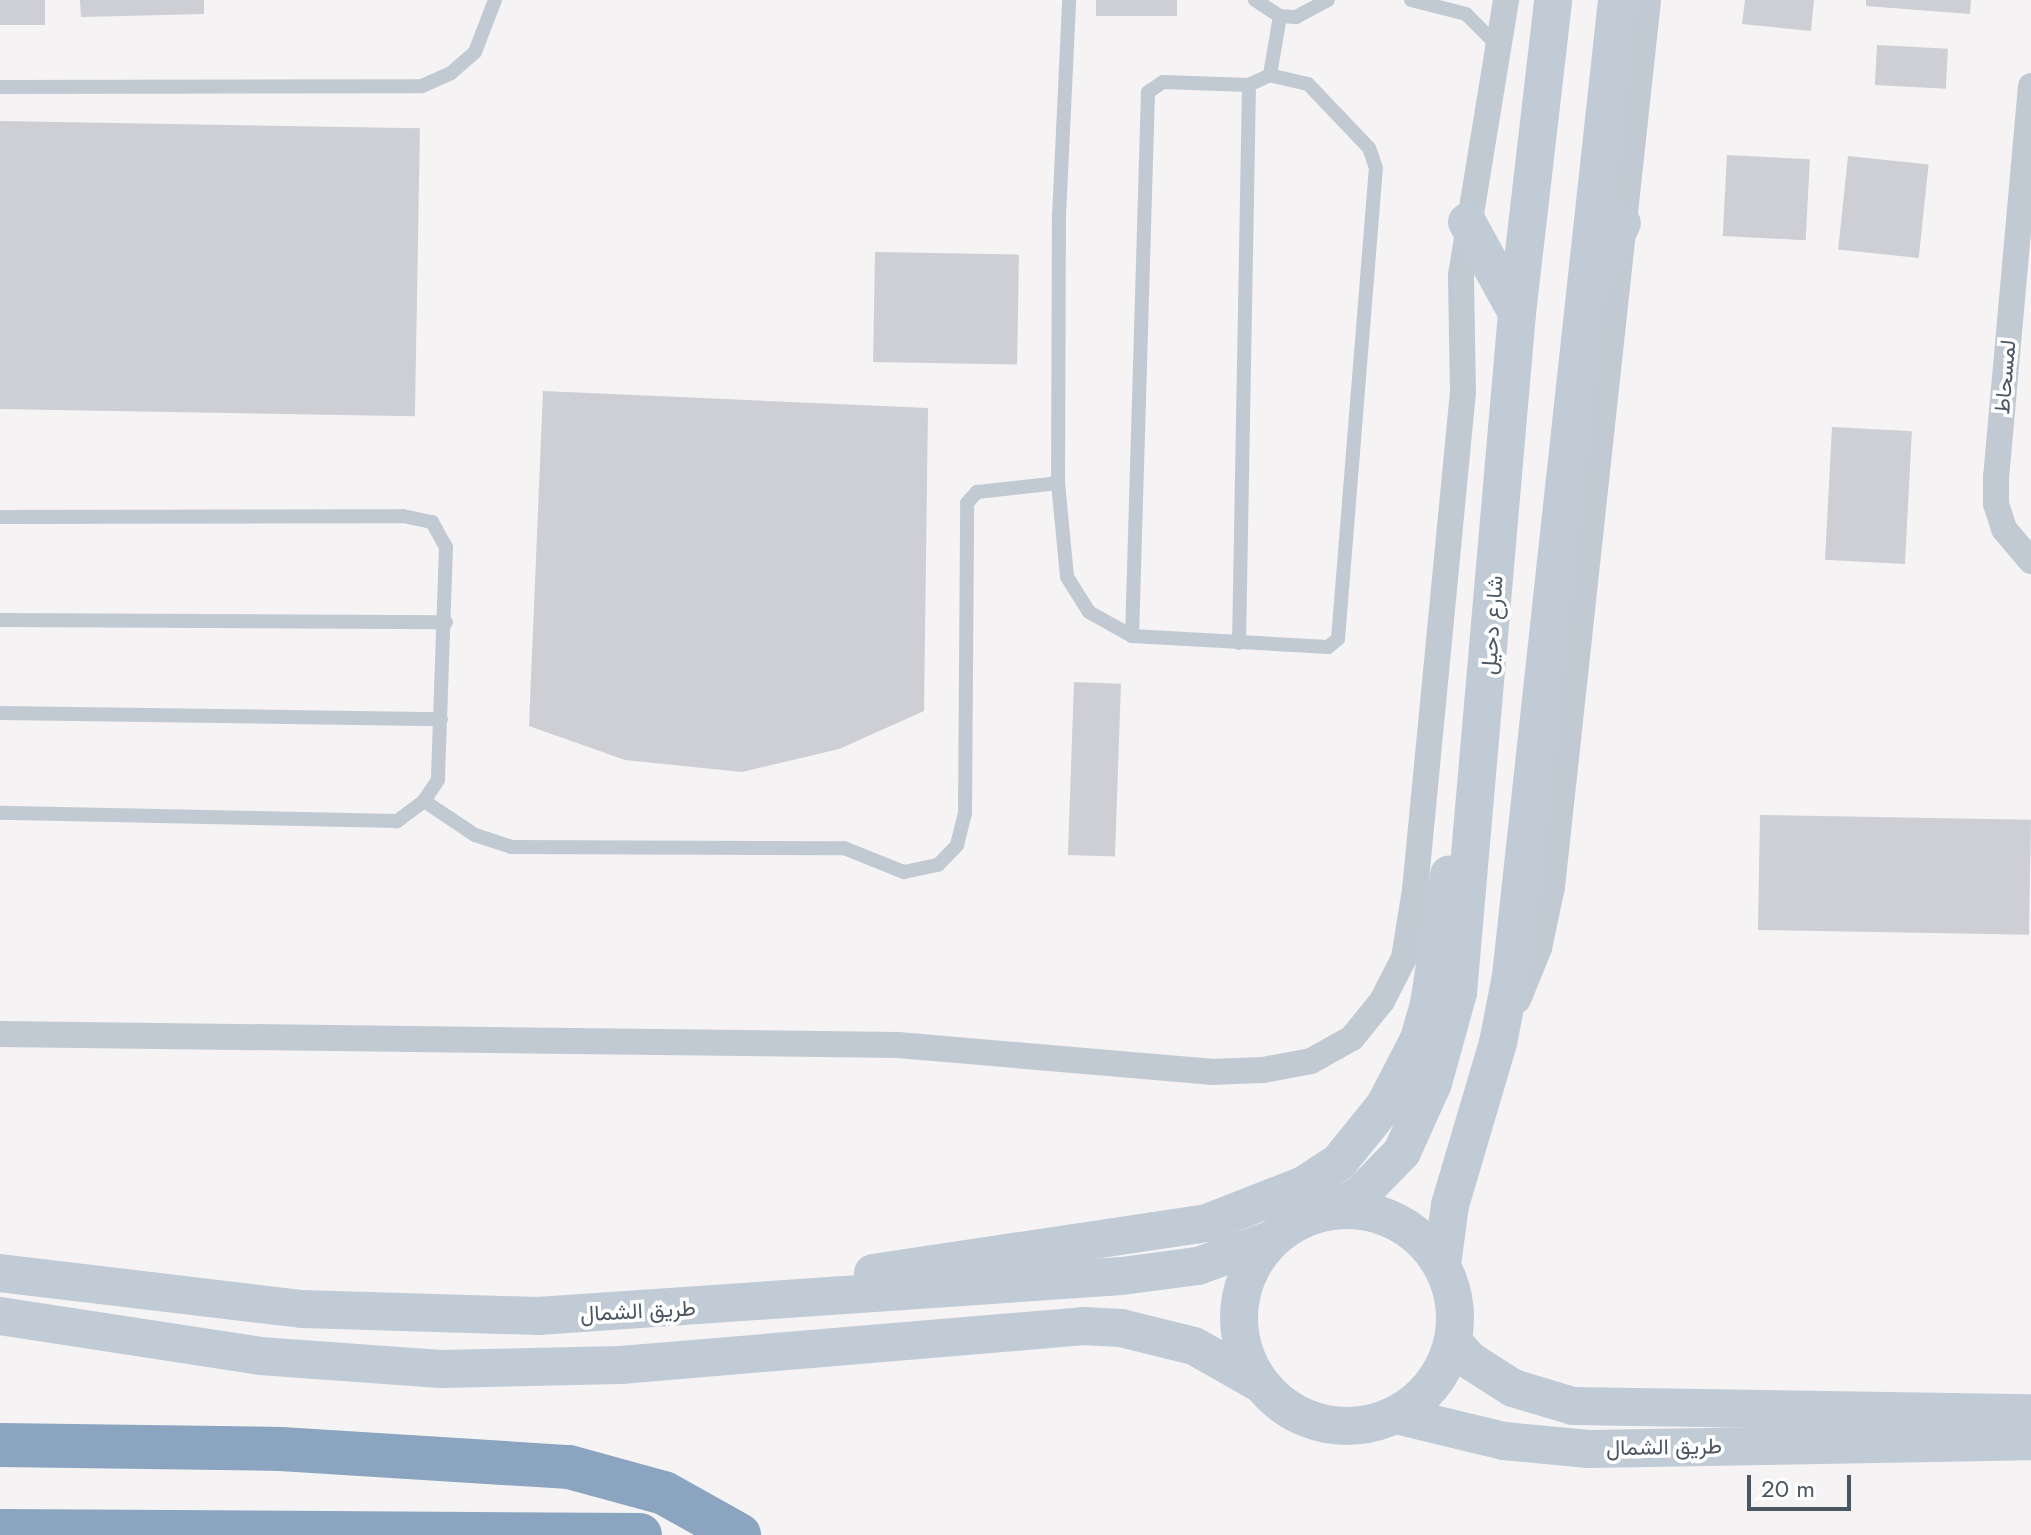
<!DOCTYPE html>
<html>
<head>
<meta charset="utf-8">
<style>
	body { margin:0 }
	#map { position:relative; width:2031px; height:1535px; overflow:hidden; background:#f5f3f3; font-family:Jost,Vazirmatn,sans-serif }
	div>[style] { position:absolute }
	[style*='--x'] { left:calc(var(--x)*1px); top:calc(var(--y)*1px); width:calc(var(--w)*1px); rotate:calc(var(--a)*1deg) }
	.building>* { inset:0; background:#cdcfd5; transform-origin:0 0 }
	.lane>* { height:14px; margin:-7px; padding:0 7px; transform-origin:7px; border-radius:7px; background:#c1cad2 }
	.street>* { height:26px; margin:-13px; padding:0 13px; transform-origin:13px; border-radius:13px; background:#c1cad2 }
	.secondary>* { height:38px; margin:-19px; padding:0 19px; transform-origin:19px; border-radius:19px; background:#c1cbd6 }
	.secondary>.ring { margin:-19px; padding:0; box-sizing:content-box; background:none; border:38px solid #c1cbd6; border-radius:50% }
	.highway>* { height:44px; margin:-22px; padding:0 22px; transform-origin:22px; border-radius:22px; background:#8ba5c1 }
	span { translate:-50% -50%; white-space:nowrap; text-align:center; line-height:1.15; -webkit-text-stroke:7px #fff; paint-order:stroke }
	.street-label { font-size:22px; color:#4a5661 }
	.scale { position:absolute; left:1747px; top:1475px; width:104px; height:36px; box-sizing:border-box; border:4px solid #4a5661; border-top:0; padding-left:10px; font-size:24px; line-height:28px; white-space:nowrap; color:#4a5661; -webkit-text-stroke:6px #fff; paint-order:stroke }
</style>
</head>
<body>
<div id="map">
	<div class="building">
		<i style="left:0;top:0;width:45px;height:25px"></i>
		<i style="clip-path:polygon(80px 0,204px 0,204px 14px,81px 17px)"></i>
		<i style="left:1096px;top:0;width:81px;height:16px"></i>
		<i style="clip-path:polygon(1745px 0,1814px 0,1811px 31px,1742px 24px)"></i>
		<i style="clip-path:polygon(1866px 0,1971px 0,1970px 14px,1866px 6px)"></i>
		<i style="left:1877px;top:45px;width:71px;height:40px;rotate:3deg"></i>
		<i style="left:0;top:121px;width:420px;height:288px;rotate:1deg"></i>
		<i style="left:1727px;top:155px;width:83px;height:81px;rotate:3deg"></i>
		<i style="left:1848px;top:156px;width:81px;height:94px;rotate:6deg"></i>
		<i style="left:875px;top:252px;width:144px;height:110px;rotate:1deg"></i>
		<i style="clip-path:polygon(543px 391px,928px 408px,924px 711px,839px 749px,742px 772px,625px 760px,529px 726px)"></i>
		<i style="left:1832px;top:427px;width:80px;height:133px;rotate:3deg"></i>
		<i style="left:1074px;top:682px;width:47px;height:173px;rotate:2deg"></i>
		<i style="left:1760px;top:815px;width:271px;height:115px;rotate:1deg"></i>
	</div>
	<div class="lane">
		<i style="--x:1255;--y:0;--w:30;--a:33"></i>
		<i style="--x:1280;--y:16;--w:16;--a:4"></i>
		<i style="--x:1296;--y:17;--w:36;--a:-28"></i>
		<i style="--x:1411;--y:0;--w:57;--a:14.3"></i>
		<i style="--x:1466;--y:14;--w:45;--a:45"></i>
		<i style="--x:1270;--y:75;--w:60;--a:-80.4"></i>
		<i style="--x:0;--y:87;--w:422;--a:-0.1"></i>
		<i style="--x:422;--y:86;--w:32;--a:-24"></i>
		<i style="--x:451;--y:73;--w:32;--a:-41"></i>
		<i style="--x:475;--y:52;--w:56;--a:-69"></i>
		<i style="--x:1058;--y:483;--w:267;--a:-89.8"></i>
		<i style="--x:1059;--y:216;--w:216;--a:-87.3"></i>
		<i style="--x:0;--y:517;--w:403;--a:-0.1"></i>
		<i style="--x:403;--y:516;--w:30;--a:12"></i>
		<i style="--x:432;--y:522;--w:29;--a:61"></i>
		<i style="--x:446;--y:547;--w:233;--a:92"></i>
		<i style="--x:438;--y:780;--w:25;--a:124"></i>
		<i style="--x:424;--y:801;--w:34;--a:143"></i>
		<i style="--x:397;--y:821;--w:397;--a:-178.8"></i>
		<i style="--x:0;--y:620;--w:446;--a:0.3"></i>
		<i style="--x:1239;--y:643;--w:558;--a:-88.97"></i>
		<i style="--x:0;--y:713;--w:441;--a:0.8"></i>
		<i style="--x:424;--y:801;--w:61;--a:33.7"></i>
		<i style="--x:475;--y:835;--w:38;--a:18"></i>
		<i style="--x:511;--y:847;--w:333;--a:0.2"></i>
		<i style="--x:844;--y:848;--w:65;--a:21.8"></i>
		<i style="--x:904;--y:872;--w:35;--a:-12"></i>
		<i style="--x:938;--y:865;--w:28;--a:-46"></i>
		<i style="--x:957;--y:845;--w:32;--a:-76"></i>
		<i style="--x:965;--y:814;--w:311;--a:-89.6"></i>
		<i style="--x:967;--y:503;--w:15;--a:-48"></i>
		<i style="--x:977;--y:492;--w:81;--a:-6.3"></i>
		<i style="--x:1058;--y:483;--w:94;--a:84.5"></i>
		<i style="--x:1067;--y:577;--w:41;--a:57.8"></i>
		<i style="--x:1089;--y:612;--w:49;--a:29.2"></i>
		<i style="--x:1132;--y:636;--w:196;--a:3.2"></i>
		<i style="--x:1328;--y:647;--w:13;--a:-39"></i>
		<i style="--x:1338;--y:639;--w:473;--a:-85.4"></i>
		<i style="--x:1376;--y:168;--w:21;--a:-109"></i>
		<i style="--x:1369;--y:148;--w:88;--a:-133.6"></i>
		<i style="--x:1308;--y:84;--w:39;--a:-167"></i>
		<i style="--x:1270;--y:75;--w:23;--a:155"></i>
		<i style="--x:1249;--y:85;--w:86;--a:-178"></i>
		<i style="--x:1163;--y:82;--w:18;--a:146"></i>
		<i style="--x:1148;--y:92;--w:544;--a:91.68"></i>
	</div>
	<div class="street">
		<i style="--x:2031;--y:86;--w:393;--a:95.1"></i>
		<i style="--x:1996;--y:477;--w:27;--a:90"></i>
		<i style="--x:1996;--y:504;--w:26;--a:72"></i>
		<i style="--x:2004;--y:529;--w:42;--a:49.8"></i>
		<i style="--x:1518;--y:1000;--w:56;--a:-68"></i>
		<i style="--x:1539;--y:948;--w:62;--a:-78"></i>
		<i style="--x:1552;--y:887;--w:892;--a:-83.82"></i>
		<i style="--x:0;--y:1034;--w:898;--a:0.7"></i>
		<i style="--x:898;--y:1045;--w:314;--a:4.9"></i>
		<i style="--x:1211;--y:1072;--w:52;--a:-2.2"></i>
		<i style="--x:1263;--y:1070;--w:49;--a:-10.6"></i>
		<i style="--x:1311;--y:1061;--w:47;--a:-29.3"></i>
		<i style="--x:1352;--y:1038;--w:48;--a:-51"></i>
		<i style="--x:1382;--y:1001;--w:48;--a:-62.9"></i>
		<i style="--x:1404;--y:958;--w:69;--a:-80.8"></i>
		<i style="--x:1415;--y:890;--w:498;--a:-84.5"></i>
		<i style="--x:1463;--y:394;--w:119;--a:-91"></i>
		<i style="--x:1461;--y:275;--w:279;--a:-80.7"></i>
	</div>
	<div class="secondary">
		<i style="--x:1467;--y:222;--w:104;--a:61.2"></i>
		<i style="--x:1595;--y:278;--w:61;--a:-63.9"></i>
		<i style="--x:1335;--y:1209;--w:30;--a:-30"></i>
		<i style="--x:1361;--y:1194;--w:59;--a:-45.7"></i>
		<i style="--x:1402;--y:1152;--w:76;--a:-65.8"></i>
		<i style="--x:1433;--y:1083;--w:93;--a:-74.5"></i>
		<i style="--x:1458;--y:993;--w:683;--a:-85.04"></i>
		<i style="--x:1517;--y:313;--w:315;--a:-83.4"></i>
		<i class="ring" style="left:1239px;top:1210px;width:178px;height:178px"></i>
		<i style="--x:1442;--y:1265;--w:61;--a:-82.4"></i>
		<i style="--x:1450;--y:1205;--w:169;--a:-73.5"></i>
		<i style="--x:1498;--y:1043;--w:68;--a:-79"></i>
		<i style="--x:1511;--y:976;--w:982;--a:-83.8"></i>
		<i style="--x:0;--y:1273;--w:304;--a:6.8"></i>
		<i style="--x:302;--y:1309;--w:236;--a:1.7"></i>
		<i style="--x:538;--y:1316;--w:585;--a:-3.92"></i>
		<i style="--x:1122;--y:1276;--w:77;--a:-7.5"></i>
		<i style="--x:1198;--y:1266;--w:79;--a:-20"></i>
		<i style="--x:873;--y:1273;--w:338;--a:-8.5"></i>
		<i style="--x:1207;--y:1223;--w:104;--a:-21.4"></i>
		<i style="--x:1304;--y:1185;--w:42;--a:-33.3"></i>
		<i style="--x:1339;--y:1162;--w:73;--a:-51.1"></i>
		<i style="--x:1385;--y:1105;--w:74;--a:-62.7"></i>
		<i style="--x:1419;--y:1039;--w:36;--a:-74"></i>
		<i style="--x:1429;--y:1004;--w:131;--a:-81.2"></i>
		<i style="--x:0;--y:1316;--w:263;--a:8.7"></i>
		<i style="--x:260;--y:1356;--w:181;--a:4.1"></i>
		<i style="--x:441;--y:1369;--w:180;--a:-1.3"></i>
		<i style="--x:621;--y:1365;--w:464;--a:-4.8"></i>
		<i style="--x:1083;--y:1326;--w:38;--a:3"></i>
		<i style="--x:1121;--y:1328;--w:75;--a:13.9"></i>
		<i style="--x:1194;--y:1346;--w:75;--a:29.6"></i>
		<i style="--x:1453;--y:1342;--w:24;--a:48"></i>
		<i style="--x:1469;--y:1360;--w:52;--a:32.5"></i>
		<i style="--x:1513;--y:1388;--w:63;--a:16.7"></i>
		<i style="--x:1573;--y:1406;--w:458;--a:0.9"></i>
		<i style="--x:1396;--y:1415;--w:111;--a:13.5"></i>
		<i style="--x:1504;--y:1441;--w:85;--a:5.4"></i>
		<i style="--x:1589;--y:1449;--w:442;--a:-1"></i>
	</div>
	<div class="highway">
		<i style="--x:0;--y:1445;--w:281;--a:0.8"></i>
		<i style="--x:281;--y:1449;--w:289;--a:3.6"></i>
		<i style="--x:569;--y:1467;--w:98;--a:15.3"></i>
		<i style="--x:664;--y:1493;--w:86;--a:29.2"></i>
		<i style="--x:0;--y:1531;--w:640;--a:0.36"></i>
	</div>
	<div class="street-label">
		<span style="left:2005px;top:377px;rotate:-85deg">لمسحاط</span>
		<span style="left:1492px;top:625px;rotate:-86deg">شارع دحيل</span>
		<span style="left:638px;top:1311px;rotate:-3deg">طريق الشمال</span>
		<span style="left:1664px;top:1447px;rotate:-1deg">طريق الشمال</span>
	</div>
	<div class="scale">20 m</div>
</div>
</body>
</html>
